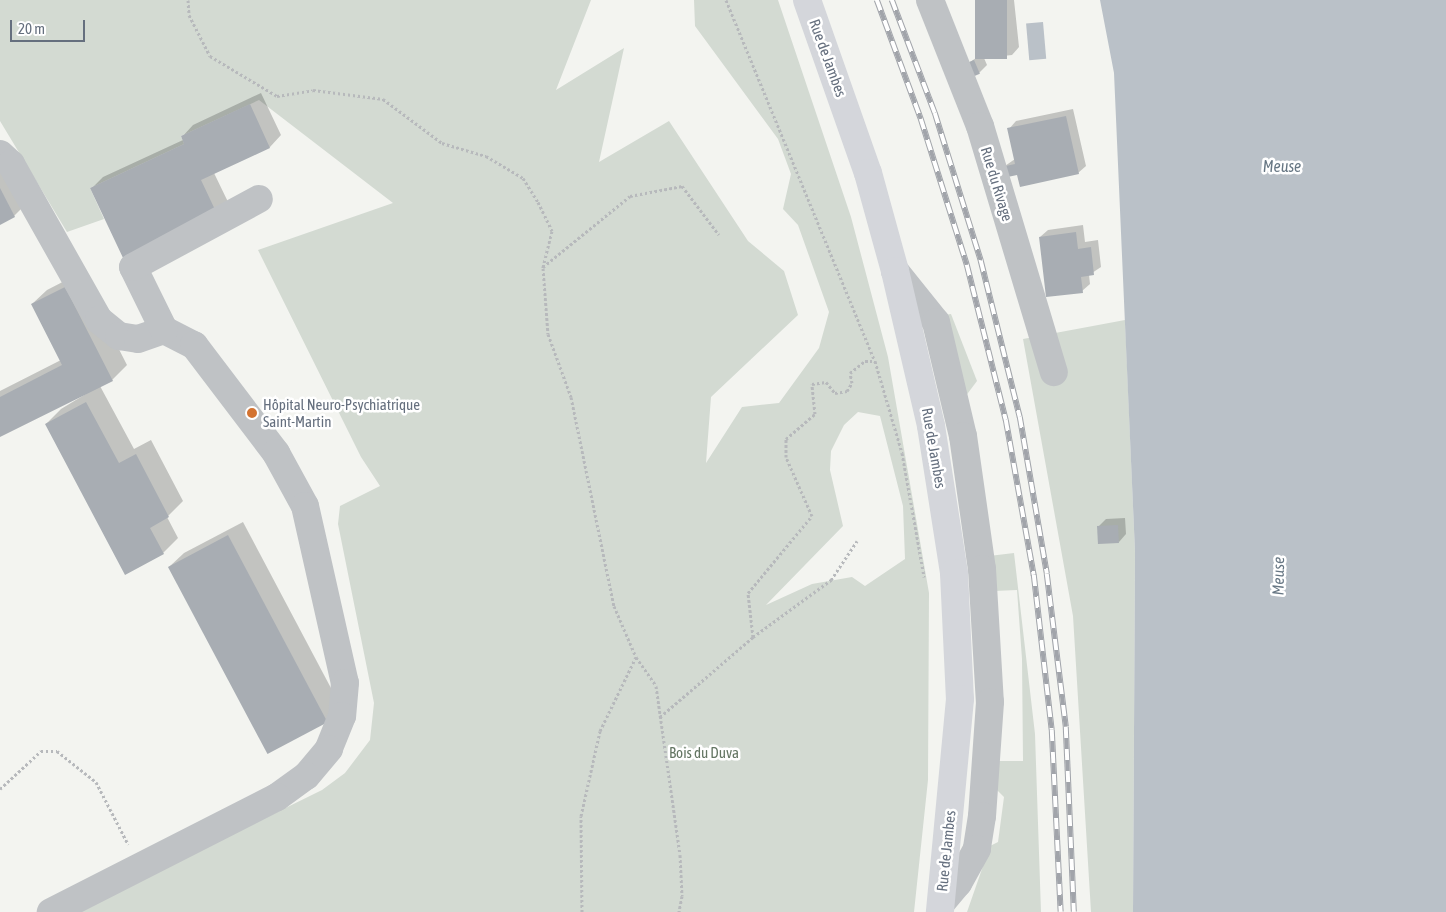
<!DOCTYPE html>
<html>
<head>
<meta charset="utf-8">
<style>
	body { margin:0 }
	#map { position:relative; width:1446px; height:912px; overflow:hidden; background:#f3f4f0; font-family:"Asap Condensed",sans-serif }
	div>[style] { position:absolute }
	[style*='--x'] { left:calc(var(--x)*1px); top:calc(var(--y)*1px); width:calc(var(--w)*1px); rotate:calc(var(--a)*1deg) }
	.green>* { inset:0; background:#d3dad2 }
	.water>* { inset:0; background:#bac1c8; transform-origin:0 0 }
	.shadow>* { inset:0; background:#0003 }
	.building>* { inset:0; background:#a8adb3; transform-origin:0 0 }
	.path>* { height:3px; margin-top:-1.5px; transform-origin:0; background:repeating-linear-gradient(90deg,#b7b9bc 0 2.5px,transparent 0 5px) }
	.minor>* { height:28px; margin:-14px; padding:0 14px; transform-origin:14px; border-radius:14px; background:#bfc2c5 }
	.major>* { height:28px; margin:-14px; padding:0 14px; transform-origin:14px; border-radius:14px; background:#d4d6db }
	.rail>* { height:5.5px; margin-top:-2.75px; transform-origin:0; background:repeating-linear-gradient(90deg,#fff 0 11px,#a1a4aa 0 22px); box-sizing:border-box; border-block:1px solid #a1a4aa }
	.dots>* { width:14px; height:14px; translate:-50% -50%; box-sizing:border-box; border:2px solid #fff; border-radius:50% }
	span { translate:-50% -50%; white-space:nowrap; text-align:center; line-height:1.15; -webkit-text-stroke:5px #fff; paint-order:stroke }
	.street-label { font-size:15px; color:#656f7e }
	.poi-label { font-size:15px; color:#656f7e }
	.left { translate:0 -50%; text-align:left }
	.park-label { font-size:15px; color:#647663 }
	.water-label { font-size:16px; color:#667683; font-style:italic }
	.scale { position:absolute; left:10px; top:20px; width:75px; height:22px; box-sizing:border-box; border:2px solid #656f7e; border-top:0; padding-left:6px; font-size:15px; line-height:18px; white-space:nowrap; color:#656f7e; -webkit-text-stroke:4px #fff; paint-order:stroke }
</style>
</head>
<body>
<div id="map">
	<div class="green">
		<i style="clip-path:polygon(evenodd,0 0,591px 0,556px 90px,624px 48px,599px 162px,669px 121px,748px 241px,784px 271px,798px 315px,711px 397px,706px 463px,742px 407px,779px 403px,819px 348px,829px 312px,798px 225px,783px 209px,791px 174px,778px 139px,695px 26px,694px 0,778px 0,851px 217px,888px 357px,929px 593px,928px 780px,914px 912px,75px 912px,322px 790px,345px 773px,370px 740px,374px 703px,338px 524px,340px 506px,380px 486px,361px 457px,258px 250px,393px 203px,259px 100px,181px 136px,184px 144px,90px 188px,104px 219px,67px 232px,0 121px,0 0,858px 412px,880px 416px,903px 506px,905px 559px,865px 586px,852px 577px,812px 584px,766px 605px,843px 526px,830px 470px,831px 451px,844px 425px,858px 412px)"></i>
		<i style="clip-path:polygon(951px 314px,977px 381px,965px 397px,944px 315px)"></i>
		<i style="clip-path:polygon(1125px 320px,1135px 552px,1133px 912px,1091px 912px,1073px 616px,1023px 339px)"></i>
		<i style="clip-path:polygon(1014px 553px,1035px 734px,1041px 912px,967px 912px,990px 846px,998px 842px,1004px 797px,992px 785px,993px 761px,1023px 761px,1022px 659px,1017px 590px,994px 591px,989px 556px)"></i>
	</div>
	<div class="water">
		<i style="clip-path:polygon(1100px 0,1446px 0,1446px 912px,1133px 912px,1135px 552px,1114px 73px)"></i>
		<i style="left:1043px;top:22px;width:37px;height:17px;rotate:85deg"></i>
	</div>
	<div class="shadow">
		<i style="clip-path:polygon(976px 0,1014px 0,1019px 47px,1012px 55px,984px 58px,987px 65px,979px 73px,967px 64px,982px 54px)"></i>
		<i style="clip-path:polygon(261px 93px,281px 135px,270px 147px,214px 173px,229px 204px,217px 215px,91px 189px,103px 177px,183px 140px,182px 137px,193px 125px)"></i>
		<i style="clip-path:polygon(1073px 109px,1086px 166px,1078px 173px,1018px 173px,1002px 168px,1015px 159px,1009px 129px,1016px 121px)"></i>
		<i style="clip-path:polygon(0 163px,29px 201px,14px 216px,0 224px)"></i>
		<i style="clip-path:polygon(1083px 225px,1085px 242px,1098px 240px,1101px 267px,1089px 275px,1090px 284px,1082px 291px,1040px 237px,1048px 230px)"></i>
		<i style="clip-path:polygon(80px 273px,127px 365px,112px 380px,100px 386px,134px 449px,151px 440px,183px 501px,167px 517px,178px 538px,163px 553px,46px 424px,61px 409px,99px 386px,0 436px,0 391px,61px 360px,32px 304px,47px 290px)"></i>
		<i style="clip-path:polygon(1125px 518px,1126px 534px,1119px 542px,1098px 527px,1106px 519px)"></i>
		<i style="clip-path:polygon(243px 522px,341px 707px,326px 722px,169px 567px,184px 553px)"></i>
	</div>
	<div class="building">
		<i style="left:975px;top:0;width:32px;height:59px"></i>
		<i style="left:974px;top:60px;width:15px;height:9px;rotate:67deg"></i>
		<i style="clip-path:polygon(250px 104px,270px 148px,201px 180px,218px 216px,124px 260px,90px 188px,184px 144px,181px 136px)"></i>
		<i style="clip-path:polygon(1066px 116px,1079px 174px,1020px 187px,1017px 175px,1003px 178px,1001px 167px,1015px 164px,1007px 128px)"></i>
		<i style="clip-path:polygon(0 188px,15px 217px,0 225px)"></i>
		<i style="clip-path:polygon(1076px 232px,1078px 249px,1091px 247px,1094px 275px,1081px 277px,1083px 293px,1046px 297px,1039px 237px)"></i>
		<i style="clip-path:polygon(65px 287px,113px 381px,0 437px,0 397px,62px 365px,31px 304px)"></i>
		<i style="clip-path:polygon(86px 402px,119px 463px,136px 454px,169px 517px,150px 528px,164px 554px,125px 575px,45px 424px)"></i>
		<i style="left:1118px;top:525px;width:18px;height:21px;rotate:87deg"></i>
		<i style="left:228px;top:535px;width:212px;height:68px;rotate:62deg"></i>
	</div>
	<div class="path">
		<i style="--x:188;--y:0;--w:15;--a:86"></i>
		<i style="--x:189;--y:15;--w:46;--a:62.9"></i>
		<i style="--x:210;--y:56;--w:78;--a:30.8"></i>
		<i style="--x:277;--y:96;--w:36;--a:-9"></i>
		<i style="--x:313;--y:90;--w:71;--a:7.3"></i>
		<i style="--x:383;--y:99;--w:74;--a:36.7"></i>
		<i style="--x:442;--y:143;--w:46;--a:16.5"></i>
		<i style="--x:486;--y:156;--w:43;--a:30.7"></i>
		<i style="--x:523;--y:178;--w:28;--a:58"></i>
		<i style="--x:538;--y:202;--w:32;--a:64"></i>
		<i style="--x:552;--y:231;--w:38;--a:104"></i>
		<i style="--x:543;--y:268;--w:66;--a:85.7"></i>
		<i style="--x:548;--y:334;--w:67;--a:69.9"></i>
		<i style="--x:571;--y:397;--w:213;--a:78.4"></i>
		<i style="--x:614;--y:606;--w:56;--a:66.7"></i>
		<i style="--x:636;--y:657;--w:35;--a:55"></i>
		<i style="--x:656;--y:686;--w:171;--a:81.9"></i>
		<i style="--x:680;--y:855;--w:41;--a:87.2"></i>
		<i style="--x:682;--y:896;--w:16;--a:101"></i>
		<i style="--x:726;--y:0;--w:391;--a:67.6"></i>
		<i style="--x:875;--y:361;--w:96;--a:73.6"></i>
		<i style="--x:902;--y:453;--w:126;--a:79.9"></i>
		<i style="--x:543;--y:267;--w:112;--a:-39.2"></i>
		<i style="--x:630;--y:196;--w:53;--a:-10.9"></i>
		<i style="--x:682;--y:186;--w:61;--a:52.9"></i>
		<i style="--x:753;--y:637;--w:97;--a:-36.2"></i>
		<i style="--x:831;--y:580;--w:47;--a:-56.3"></i>
		<i style="--x:660;--y:717;--w:123;--a:-40.7"></i>
		<i style="--x:753;--y:637;--w:44;--a:-96.5"></i>
		<i style="--x:748;--y:593;--w:100;--a:-50.3"></i>
		<i style="--x:812;--y:516;--w:64;--a:-113.8"></i>
		<i style="--x:786;--y:457;--w:18;--a:-90"></i>
		<i style="--x:786;--y:439;--w:38;--a:-41"></i>
		<i style="--x:815;--y:414;--w:30;--a:-96"></i>
		<i style="--x:812;--y:384;--w:14;--a:-8"></i>
		<i style="--x:826;--y:382;--w:14;--a:51"></i>
		<i style="--x:835;--y:393;--w:12;--a:-9"></i>
		<i style="--x:847;--y:391;--w:9;--a:-58"></i>
		<i style="--x:852;--y:383;--w:10;--a:-101"></i>
		<i style="--x:850;--y:373;--w:19;--a:-39"></i>
		<i style="--x:865;--y:361;--w:10;--a:0"></i>
		<i style="--x:0;--y:789;--w:56;--a:-42.8"></i>
		<i style="--x:41;--y:751;--w:16;--a:0"></i>
		<i style="--x:57;--y:751;--w:50;--a:38.5"></i>
		<i style="--x:96;--y:782;--w:70;--a:62.7"></i>
		<i style="--x:582;--y:912;--w:96;--a:-90.6"></i>
		<i style="--x:581;--y:816;--w:87;--a:-77.4"></i>
		<i style="--x:600;--y:731;--w:82;--a:-64.1"></i>
	</div>
	<div class="minor">
		<i style="--x:930;--y:0;--w:136;--a:68.4"></i>
		<i style="--x:980;--y:126;--w:257;--a:73.3"></i>
		<i style="--x:0;--y:154;--w:15;--a:42"></i>
		<i style="--x:11;--y:164;--w:179;--a:60.6"></i>
		<i style="--x:99;--y:320;--w:26;--a:39"></i>
		<i style="--x:119;--y:336;--w:19;--a:9"></i>
		<i style="--x:138;--y:339;--w:28;--a:-19"></i>
		<i style="--x:164;--y:330;--w:34;--a:27"></i>
		<i style="--x:194;--y:345;--w:136;--a:52.8"></i>
		<i style="--x:276;--y:453;--w:60;--a:61.3"></i>
		<i style="--x:305;--y:506;--w:181;--a:77.3"></i>
		<i style="--x:345;--y:683;--w:33;--a:95"></i>
		<i style="--x:342;--y:716;--w:35;--a:112"></i>
		<i style="--x:329;--y:749;--w:35;--a:130"></i>
		<i style="--x:306;--y:776;--w:36;--a:144"></i>
		<i style="--x:277;--y:797;--w:254;--a:153"></i>
		<i style="--x:895;--y:271;--w:65;--a:51.2"></i>
		<i style="--x:936;--y:322;--w:117;--a:76.7"></i>
		<i style="--x:963;--y:436;--w:134;--a:81.9"></i>
		<i style="--x:982;--y:569;--w:133;--a:86.6"></i>
		<i style="--x:990;--y:702;--w:114;--a:94"></i>
		<i style="--x:982;--y:816;--w:33;--a:99"></i>
		<i style="--x:977;--y:849;--w:39;--a:119"></i>
		<i style="--x:958;--y:883;--w:26;--a:130"></i>
		<i style="--x:164;--y:330;--w:70;--a:-116.2"></i>
		<i style="--x:133;--y:267;--w:143;--a:-28.4"></i>
	</div>
	<div class="major">
		<i style="--x:807;--y:0;--w:183;--a:70.6"></i>
		<i style="--x:868;--y:173;--w:102;--a:74.6"></i>
		<i style="--x:895;--y:271;--w:159;--a:76.9"></i>
		<i style="--x:931;--y:426;--w:149;--a:81.1"></i>
		<i style="--x:954;--y:573;--w:126;--a:87.3"></i>
		<i style="--x:960;--y:699;--w:214;--a:95.4"></i>
	</div>
	<div class="rail">
		<i style="--x:877;--y:0;--w:127;--a:69.7"></i>
		<i style="--x:921;--y:119;--w:153;--a:72.5"></i>
		<i style="--x:967;--y:265;--w:160;--a:75.9"></i>
		<i style="--x:1006;--y:420;--w:158;--a:79.8"></i>
		<i style="--x:1034;--y:575;--w:156;--a:83.4"></i>
		<i style="--x:1052;--y:730;--w:182;--a:87.2"></i>
		<i style="--x:892;--y:0;--w:121;--a:69.2"></i>
		<i style="--x:935;--y:113;--w:155;--a:72.7"></i>
		<i style="--x:981;--y:261;--w:161;--a:76"></i>
		<i style="--x:1020;--y:417;--w:159;--a:80.2"></i>
		<i style="--x:1047;--y:574;--w:154;--a:82.9"></i>
		<i style="--x:1066;--y:727;--w:185;--a:87.5"></i>
	</div>
	<div class="dots">
		<i style="left:252px;top:413px;background:#d37331"></i>
	</div>
	<div class="street-label">
		<span style="left:828px;top:58px;rotate:70deg">Rue de Jambes</span>
		<span style="left:997px;top:184px;rotate:73deg">Rue du Rivage</span>
		<span style="left:934px;top:448px;rotate:80deg">Rue de Jambes</span>
		<span style="left:946px;top:851px;rotate:-84deg">Rue de Jambes</span>
	</div>
	<div class="poi-label">
		<span class="left" style="left:263px;top:413px">Hôpital Neuro-Psychiatrique<br>Saint-Martin</span>
	</div>
	<div class="park-label">
		<span style="left:704px;top:753px">Bois du Duva</span>
	</div>
	<div class="water-label">
		<span style="left:1282px;top:166px">Meuse</span>
		<span style="left:1278px;top:576px;rotate:-89deg">Meuse</span>
	</div>
	<div class="scale">20 m</div>
</div>
</body>
</html>
